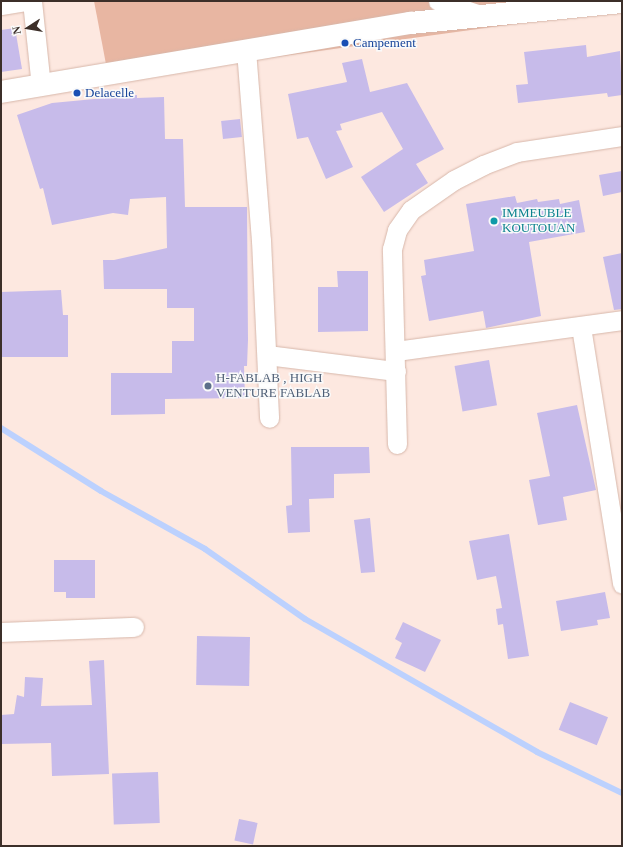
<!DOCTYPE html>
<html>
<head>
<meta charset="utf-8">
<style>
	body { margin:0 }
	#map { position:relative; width:623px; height:847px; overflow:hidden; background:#fde8e0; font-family:"Times New Roman",serif }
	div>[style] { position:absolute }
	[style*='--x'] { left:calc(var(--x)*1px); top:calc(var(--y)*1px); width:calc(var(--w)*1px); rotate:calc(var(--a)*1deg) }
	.green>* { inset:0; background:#e8b6a2 }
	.stream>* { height:6px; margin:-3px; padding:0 3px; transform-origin:3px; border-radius:3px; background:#bcd1fe }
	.building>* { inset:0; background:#c7bbea; transform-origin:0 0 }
	.roads { filter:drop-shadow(0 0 1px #d7b7aa) drop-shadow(0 0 1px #d7b7aa) }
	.street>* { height:19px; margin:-9.5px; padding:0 9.5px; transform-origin:9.5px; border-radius:9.5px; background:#fff }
	.secondary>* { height:22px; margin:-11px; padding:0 11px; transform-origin:11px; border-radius:11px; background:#fff }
	.dots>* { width:11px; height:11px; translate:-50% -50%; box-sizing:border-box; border:2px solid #fafafa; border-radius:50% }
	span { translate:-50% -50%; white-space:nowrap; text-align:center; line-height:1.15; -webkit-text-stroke:3px #fafafa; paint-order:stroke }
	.transit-label { font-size:13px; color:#164399 }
	.left { translate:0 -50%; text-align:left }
	.culture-label { font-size:13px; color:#0d838f }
	.service-label { font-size:13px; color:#4e5e75 }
	.frame { position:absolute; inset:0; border:2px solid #3c2f29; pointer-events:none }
	.north { position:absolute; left:8px; top:8px; width:40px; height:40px; -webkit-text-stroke:3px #fafafa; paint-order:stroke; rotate:258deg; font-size:11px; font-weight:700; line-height:16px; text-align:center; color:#3c2f29 }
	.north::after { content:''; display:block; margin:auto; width:14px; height:18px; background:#3c2f29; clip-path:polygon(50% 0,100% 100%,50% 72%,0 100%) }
</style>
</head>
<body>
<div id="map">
	<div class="green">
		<i style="clip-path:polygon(94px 1px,622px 1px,622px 9px,109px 80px)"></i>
	</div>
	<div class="stream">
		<i style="--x:1;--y:428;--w:118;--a:32.2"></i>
		<i style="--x:101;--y:491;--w:119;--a:29.1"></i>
		<i style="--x:205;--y:549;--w:122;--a:35"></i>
		<i style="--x:305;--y:619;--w:267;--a:29.8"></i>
		<i style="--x:537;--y:752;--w:94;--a:25.8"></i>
	</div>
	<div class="building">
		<i style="clip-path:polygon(15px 28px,22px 69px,1px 72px,1px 30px)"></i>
		<i style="clip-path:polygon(586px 45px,587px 57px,620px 51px,622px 95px,608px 97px,607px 93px,518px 103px,516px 85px,528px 84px,524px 52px)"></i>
		<i style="clip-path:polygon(362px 59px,370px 92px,407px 83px,444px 149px,416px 164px,428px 183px,384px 212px,361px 177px,403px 149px,382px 112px,340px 124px,342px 130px,336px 131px,353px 167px,326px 179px,308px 137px,297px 139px,288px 94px,347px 82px,342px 63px)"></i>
		<i style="clip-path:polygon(137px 95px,137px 98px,164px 97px,165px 139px,183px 139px,185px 207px,247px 207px,248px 340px,247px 366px,244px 366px,245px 398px,165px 399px,165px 414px,111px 415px,111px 373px,172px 373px,172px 341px,194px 341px,194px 308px,167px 308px,167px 289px,104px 289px,103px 260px,114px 260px,167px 248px,166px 197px,130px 199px,128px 215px,113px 213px,52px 225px,43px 188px,40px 189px,17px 115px,52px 103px)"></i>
		<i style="left:240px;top:119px;width:18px;height:19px;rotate:84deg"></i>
		<i style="clip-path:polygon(622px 171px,622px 192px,603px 196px,599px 175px)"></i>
		<i style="clip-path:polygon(515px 196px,517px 203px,537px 199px,538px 202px,559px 199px,560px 204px,579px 200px,585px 232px,529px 242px,541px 316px,486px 328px,483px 311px,429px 321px,421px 276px,426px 275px,424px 260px,474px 251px,466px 204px)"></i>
		<i style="clip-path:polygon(622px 253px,622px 309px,614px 310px,603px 257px)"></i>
		<i style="clip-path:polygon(337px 271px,368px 271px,368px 331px,318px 332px,318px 287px,338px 287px)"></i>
		<i style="clip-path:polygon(61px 290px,63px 315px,68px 315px,68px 357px,1px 357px,1px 292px)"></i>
		<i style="left:489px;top:360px;width:46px;height:35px;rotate:80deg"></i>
		<i style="clip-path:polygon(577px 405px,596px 490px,563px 497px,567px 520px,538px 525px,529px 480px,550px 476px,537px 413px)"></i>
		<i style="clip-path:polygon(291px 447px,369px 447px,370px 473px,334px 474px,334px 498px,309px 499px,310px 532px,288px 533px,286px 506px,292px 505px)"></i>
		<i style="clip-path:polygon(370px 518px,375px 572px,361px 573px,354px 520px)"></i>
		<i style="clip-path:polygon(509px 534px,529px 656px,508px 659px,503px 624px,498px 625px,496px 609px,502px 608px,496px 576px,477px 580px,469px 541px)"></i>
		<i style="clip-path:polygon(54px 560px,95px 560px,95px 598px,66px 598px,66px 592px,54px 592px)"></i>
		<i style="clip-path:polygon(605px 592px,610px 618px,597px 620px,598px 625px,561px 631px,556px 601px)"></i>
		<i style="clip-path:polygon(403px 622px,441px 640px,425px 672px,395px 658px,402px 643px,395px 639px)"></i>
		<i style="left:197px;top:636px;width:53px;height:49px;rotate:1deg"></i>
		<i style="clip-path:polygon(104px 660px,109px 774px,52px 776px,51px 743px,1px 744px,1px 715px,14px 714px,17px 695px,24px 697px,25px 677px,43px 678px,41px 706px,92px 705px,89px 661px)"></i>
		<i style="left:570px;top:702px;width:41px;height:30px;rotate:22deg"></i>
		<i style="left:158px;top:772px;width:51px;height:46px;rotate:88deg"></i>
		<i style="left:239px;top:819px;width:19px;height:22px;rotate:12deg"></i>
	</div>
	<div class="roads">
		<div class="street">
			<i style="--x:32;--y:1;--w:85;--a:84"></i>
			<i style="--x:438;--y:1;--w:44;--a:18.4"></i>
			<i style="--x:1;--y:5;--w:26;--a:-9"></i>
			<i style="--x:246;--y:50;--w:191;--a:85.5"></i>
			<i style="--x:261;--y:240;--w:178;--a:87.4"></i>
			<i style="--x:581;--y:327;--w:260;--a:80.9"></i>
			<i style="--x:396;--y:351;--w:228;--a:-7.8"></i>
			<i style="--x:267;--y:355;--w:130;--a:7.1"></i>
			<i style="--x:397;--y:444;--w:195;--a:-91.5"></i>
			<i style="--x:392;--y:249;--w:20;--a:-75"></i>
			<i style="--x:397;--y:230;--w:24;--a:-55"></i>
			<i style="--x:411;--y:210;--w:52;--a:-34.9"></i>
			<i style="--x:454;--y:180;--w:33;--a:-27"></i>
			<i style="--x:483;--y:165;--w:36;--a:-21"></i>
			<i style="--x:517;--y:152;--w:106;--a:-8.7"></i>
			<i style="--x:1;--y:632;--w:133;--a:-2.2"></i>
		</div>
		<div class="secondary">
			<i style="--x:1;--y:92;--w:416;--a:-9.6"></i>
			<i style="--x:411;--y:23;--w:212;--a:-5.7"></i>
		</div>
	</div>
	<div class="dots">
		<i style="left:345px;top:43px;background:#1a4fb4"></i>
		<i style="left:77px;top:93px;background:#1a4fb4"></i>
		<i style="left:494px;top:221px;background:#0f9aa8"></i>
		<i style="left:208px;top:386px;background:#5c6f8a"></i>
	</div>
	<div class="transit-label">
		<span class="left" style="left:353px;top:43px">Campement</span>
		<span class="left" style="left:85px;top:93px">Delacelle</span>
	</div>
	<div class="culture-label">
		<span class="left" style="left:502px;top:221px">IMMEUBLE<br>KOUTOUAN</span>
	</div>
	<div class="service-label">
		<span class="left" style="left:216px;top:386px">H-FABLAB , HIGH<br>VENTURE FABLAB</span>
	</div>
	<div class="frame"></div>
	<div class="north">N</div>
</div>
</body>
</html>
